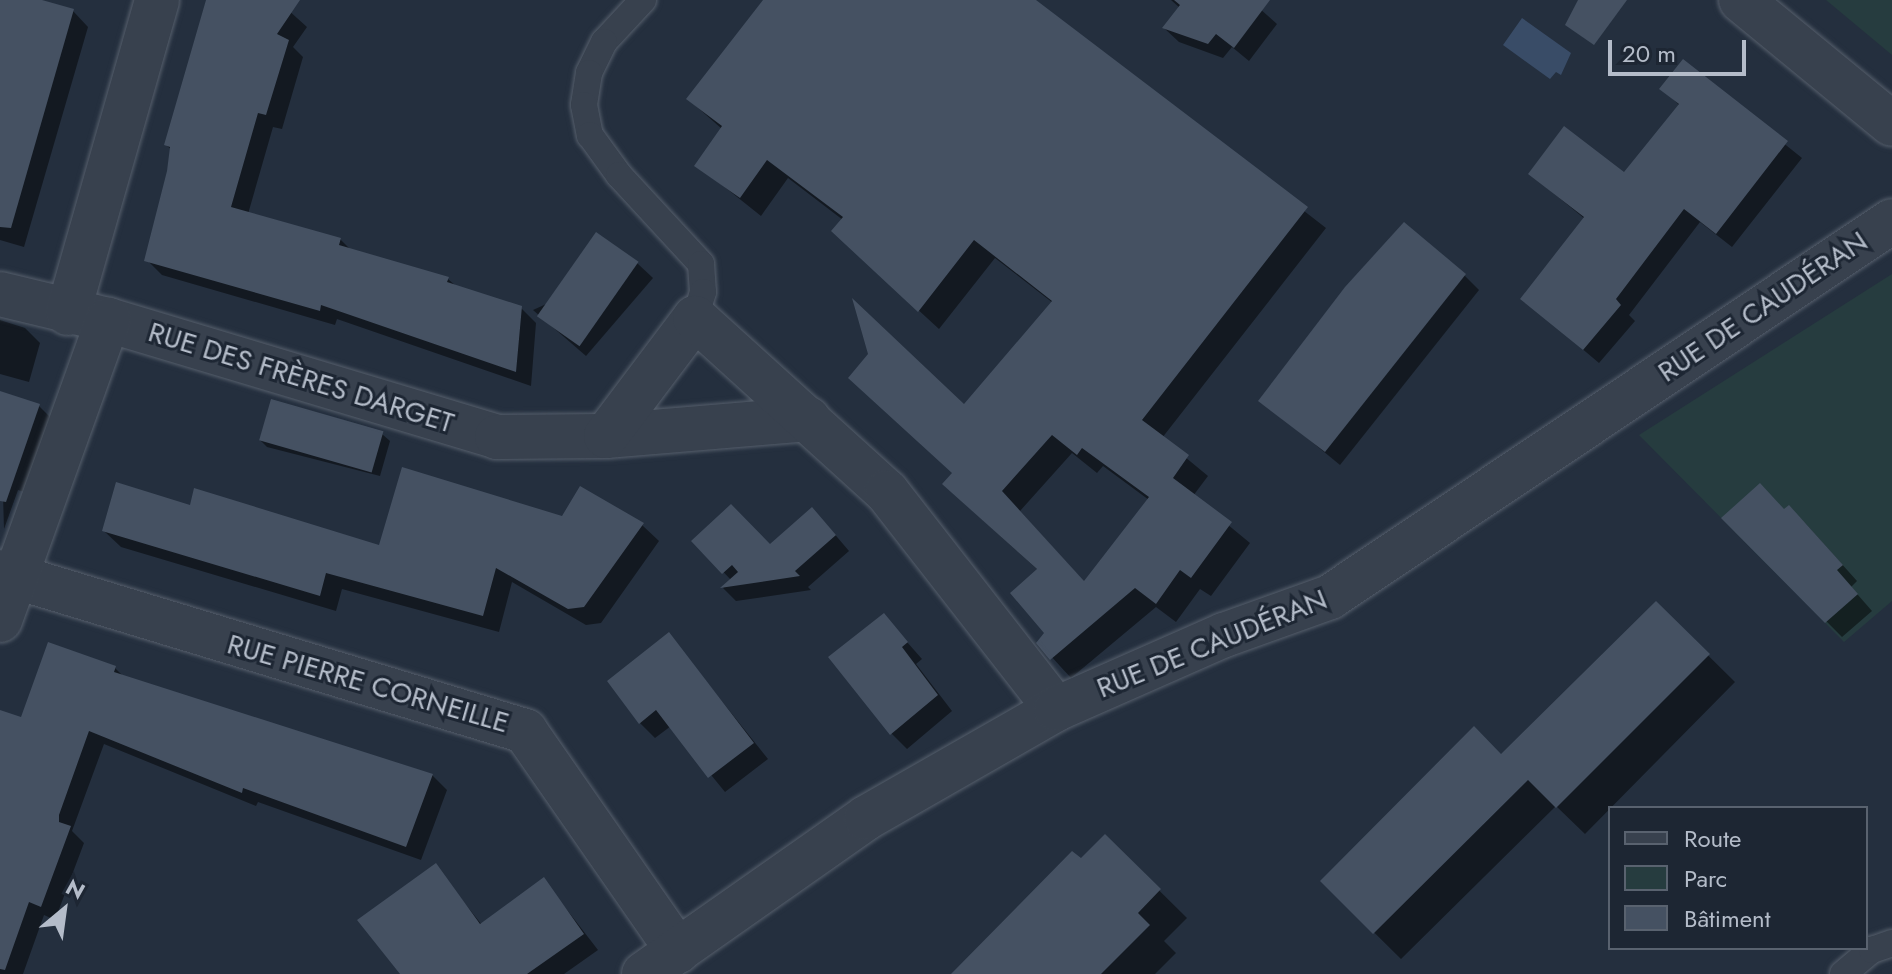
<!DOCTYPE html>
<html>
<head>
<meta charset="utf-8">
<style>
	body { margin:0 }
	#map { position:relative; width:1892px; height:974px; overflow:hidden; background:#242f3e; font-family:Jost,sans-serif }
	div>[style] { position:absolute }
	[style*='--x'] { left:calc(var(--x)*1px); top:calc(var(--y)*1px); width:calc(var(--w)*1px); rotate:calc(var(--a)*1deg) }
	.green>* { inset:0; background:#263c3f }
	.water>* { inset:0; background:#394c67 }
	.shadow>* { inset:0; background:#0007 }
	.building>* { inset:0; background:#455162; transform-origin:0 0 }
	.roads { filter:drop-shadow(0 0 2px #565f6c) drop-shadow(0 0 2px #565f6c) }
	.lane>* { height:26px; margin:-13px; padding:0 13px; transform-origin:13px; border-radius:13px; background:#38414e }
	.street>* { height:44px; margin:-22px; padding:0 22px; transform-origin:22px; border-radius:22px; background:#38414e }
	span { translate:-50% -50%; white-space:nowrap; text-align:center; line-height:1.15; -webkit-text-stroke:6px #1d2633; paint-order:stroke }
	.street-label { font-size:28px; color:#b4bcc9 }
	.legend { position:absolute; left:1608px; top:806px; width:260px; height:144px; box-sizing:border-box; background:#1d2633; border:2px solid #59626f; margin:0; padding:10px 14px; list-style:none; font-size:24px; color:#b4bcc9 }
	.legend li { display:flex; align-items:center; gap:16px; height:40px }
	.legend b { width:40px; border:2px solid #59626f }
	.north { position:absolute; left:24px; top:870px; width:80px; height:80px; -webkit-text-stroke:6px #1d2633; paint-order:stroke; rotate:29deg; font-size:22px; font-weight:700; line-height:32px; text-align:center; color:#b4bcc9 }
	.north::after { content:''; display:block; margin:auto; width:28px; height:36px; background:#b4bcc9; clip-path:polygon(50% 0,100% 100%,50% 72%,0 100%) }
	.scale { position:absolute; left:1608px; top:40px; width:138px; height:36px; box-sizing:border-box; border:4px solid #b4bcc9; border-top:0; padding-left:10px; font-size:24px; line-height:28px; white-space:nowrap; color:#b4bcc9; -webkit-text-stroke:6px #1d2633; paint-order:stroke }
</style>
</head>
<body>
<div id="map">
	<div class="green">
		<i style="clip-path:polygon(1826px 0,1892px 0,1892px 55px)"></i>
		<i style="clip-path:polygon(1892px 274px,1892px 601px,1844px 642px,1639px 435px)"></i>
	</div>
	<div class="water">
		<i style="clip-path:polygon(1522px 18px,1571px 53px,1561px 75px,1556px 72px,1550px 79px,1503px 45px)"></i>
	</div>
	<div class="shadow">
		<i style="clip-path:polygon(0 0,36px 0,73px 11px,88px 27px,24px 247px,0 240px)"></i>
		<i style="clip-path:polygon(208px 0,277px 0,307px 27px,293px 47px,303px 57px,282px 129px,273px 127px,248px 214px,340px 239px,352px 251px,448px 279px,457px 287px,520px 307px,536px 323px,531px 386px,337px 319px,335px 325px,162px 275px,147px 260px,169px 171px,172px 150px,166px 145px)"></i>
		<i style="clip-path:polygon(evenodd,765px 0,1033px 0,1326px 228px,1162px 438px,1208px 476px,1193px 496px,1250px 543px,1211px 596px,1200px 589px,1176px 622px,1156px 607px,1071px 678px,1039px 643px,1047px 633px,1038px 570px,964px 503px,954px 474px,964px 407px,1053px 303px,995px 258px,939px 329px,853px 250px,843px 220px,788px 178px,761px 216px,697px 165px,722px 129px,688px 99px,765px 0,1072px 453px,1097px 473px,1103px 466px,1149px 500px,1085px 583px,1020px 511px,1072px 453px)"></i>
		<i style="clip-path:polygon(1171px 0,1250px 0,1277px 24px,1249px 61px,1232px 47px,1223px 58px,1179px 42px,1164px 28px,1180px 8px)"></i>
		<i style="clip-path:polygon(1683px 62px,1802px 158px,1732px 247px,1700px 222px,1629px 315px,1635px 321px,1599px 363px,1523px 299px,1585px 219px,1530px 174px,1625px 175px,1680px 106px,1662px 88px)"></i>
		<i style="clip-path:polygon(637px 263px,653px 278px,586px 356px,533px 310px)"></i>
		<i style="clip-path:polygon(1464px 275px,1479px 290px,1340px 465px,1261px 400px)"></i>
		<i style="clip-path:polygon(0 320px,25px 328px,40px 343px,29px 382px,0 374px)"></i>
		<i style="clip-path:polygon(0 393px,39px 406px,54px 421px,28px 493px,18px 490px,4px 529px)"></i>
		<i style="clip-path:polygon(382px 434px,390px 441px,380px 476px,267px 447px,260px 440px)"></i>
		<i style="clip-path:polygon(191px 507px,380px 548px,642px 525px,659px 541px,601px 623px,586px 625px,512px 582px,499px 632px,342px 589px,336px 611px,121px 547px,104px 531px)"></i>
		<i style="clip-path:polygon(1784px 511px,1805px 523px,1857px 581px,1851px 587px,1872px 611px,1842px 637px,1724px 518px)"></i>
		<i style="clip-path:polygon(826px 524px,849px 551px,808px 587px,811px 590px,736px 601px,723px 588px,731px 580px,694px 541px,770px 547px)"></i>
		<i style="clip-path:polygon(1656px 604px,1735px 682px,1585px 834px,1556px 806px,1401px 959px,1322px 881px,1501px 757px)"></i>
		<i style="clip-path:polygon(884px 616px,922px 659px,916px 664px,952px 711px,907px 749px,891px 733px)"></i>
		<i style="clip-path:polygon(669px 635px,768px 759px,725px 792px,671px 726px,655px 738px,640px 723px)"></i>
		<i style="clip-path:polygon(115px 668px,124px 677px,432px 775px,447px 790px,421px 860px,258px 802px,256px 806px,104px 744px,72px 831px,84px 843px,55px 920px,44px 915px,23px 974px,0 974px,0 780px)"></i>
		<i style="clip-path:polygon(1105px 837px,1187px 918px,1164px 941px,1176px 953px,1155px 974px,954px 974px)"></i>
		<i style="clip-path:polygon(435px 866px,482px 925px,544px 880px,598px 950px,564px 974px,402px 974px)"></i>
	</div>
	<div class="building">
		<i style="clip-path:polygon(0 0,42px 0,74px 9px,11px 228px,0 227px)"></i>
		<i style="clip-path:polygon(206px 0,300px 0,277px 34px,289px 40px,266px 115px,258px 113px,231px 207px,341px 238px,339px 245px,449px 277px,447px 282px,522px 306px,516px 372px,321px 305px,320px 311px,144px 261px,167px 171px,170px 147px,164px 145px)"></i>
		<i style="clip-path:polygon(evenodd,763px 0,1036px 0,1308px 207px,1142px 420px,1189px 455px,1173px 478px,1232px 522px,1191px 578px,1180px 570px,1156px 604px,1135px 588px,1050px 660px,1036px 643px,1044px 633px,1010px 593px,1037px 569px,942px 484px,952px 473px,848px 378px,868px 354px,852px 298px,964px 404px,1052px 301px,974px 240px,918px 312px,831px 231px,843px 217px,767px 160px,740px 198px,694px 166px,722px 126px,686px 99px,763px 0,1052px 435px,1077px 455px,1082px 448px,1149px 497px,1084px 581px,1002px 491px,1052px 435px)"></i>
		<i style="clip-path:polygon(1174px 0,1270px 0,1234px 48px,1216px 34px,1208px 44px,1162px 28px,1180px 5px)"></i>
		<i style="clip-path:polygon(1578px 0,1627px 0,1594px 45px,1565px 25px)"></i>
		<i style="clip-path:polygon(1683px 59px,1788px 141px,1716px 234px,1684px 209px,1616px 299px,1621px 305px,1583px 350px,1520px 299px,1584px 217px,1528px 174px,1564px 126px,1624px 172px,1679px 104px,1659px 89px)"></i>
		<i style="clip-path:polygon(1404px 222px,1466px 274px,1325px 452px,1258px 401px,1345px 287px)"></i>
		<i style="left:596px;top:232px;width:52px;height:103px;rotate:35deg"></i>
		<i style="clip-path:polygon(0 391px,40px 404px,6px 502px,0 501px)"></i>
		<i style="left:271px;top:399px;width:117px;height:43px;rotate:16deg"></i>
		<i style="clip-path:polygon(402px 467px,562px 516px,580px 486px,644px 523px,584px 607px,568px 609px,496px 568px,483px 616px,326px 573px,320px 596px,102px 531px,116px 482px,190px 505px,194px 488px,379px 545px)"></i>
		<i style="clip-path:polygon(1760px 483px,1784px 509px,1789px 505px,1843px 565px,1837px 570px,1858px 594px,1825px 623px,1721px 518px)"></i>
		<i style="clip-path:polygon(731px 504px,770px 544px,812px 507px,836px 535px,795px 571px,800px 576px,720px 588px,738px 572px,732px 565px,722px 574px,691px 541px)"></i>
		<i style="clip-path:polygon(1656px 601px,1710px 654px,1556px 808px,1528px 780px,1373px 934px,1320px 881px,1474px 726px,1501px 754px)"></i>
		<i style="clip-path:polygon(884px 613px,908px 642px,902px 647px,938px 695px,890px 735px,828px 657px)"></i>
		<i style="clip-path:polygon(669px 632px,754px 743px,708px 778px,656px 710px,639px 724px,607px 681px)"></i>
		<i style="clip-path:polygon(48px 642px,116px 666px,114px 672px,433px 774px,406px 847px,243px 788px,242px 793px,89px 731px,59px 815px,59px 822px,71px 826px,41px 907px,29px 902px,5px 970px,0 969px,0 710px,21px 717px)"></i>
		<i style="clip-path:polygon(1105px 834px,1161px 889px,1138px 913px,1150px 925px,1101px 974px,951px 974px,1072px 851px,1081px 858px)"></i>
		<i style="clip-path:polygon(436px 863px,480px 924px,544px 877px,584px 934px,527px 974px,400px 974px,357px 920px)"></i>
	</div>
	<div class="roads">
		<div class="lane">
			<i style="--x:643;--y:0;--w:57;--a:132.9"></i>
			<i style="--x:604;--y:42;--w:34;--a:116"></i>
			<i style="--x:589;--y:73;--w:32;--a:99"></i>
			<i style="--x:584;--y:105;--w:31;--a:79"></i>
			<i style="--x:590;--y:135;--w:49;--a:54.1"></i>
			<i style="--x:619;--y:175;--w:121;--a:47.3"></i>
			<i style="--x:701;--y:264;--w:28;--a:86"></i>
			<i style="--x:703;--y:292;--w:27;--a:107"></i>
			<i style="--x:1843;--y:974;--w:38;--a:-40"></i>
			<i style="--x:1872;--y:950;--w:21;--a:-19"></i>
		</div>
		<div class="street">
			<i style="--x:1741;--y:0;--w:195;--a:39.4"></i>
			<i style="--x:0;--y:294;--w:111;--a:13.5"></i>
			<i style="--x:108;--y:320;--w:406;--a:16.7"></i>
			<i style="--x:497;--y:437;--w:109;--a:-0.5"></i>
			<i style="--x:606;--y:436;--w:203;--a:-4.8"></i>
			<i style="--x:68;--y:313;--w:325;--a:-74.1"></i>
			<i style="--x:606;--y:436;--w:148;--a:-53"></i>
			<i style="--x:695;--y:318;--w:259;--a:42.2"></i>
			<i style="--x:887;--y:492;--w:275;--a:52.1"></i>
			<i style="--x:0;--y:572;--w:549;--a:16.85"></i>
			<i style="--x:525;--y:731;--w:268;--a:55.2"></i>
			<i style="--x:0;--y:620;--w:319;--a:-70.2"></i>
			<i style="--x:644;--y:974;--w:271;--a:-35.1"></i>
			<i style="--x:866;--y:818;--w:219;--a:-29.8"></i>
			<i style="--x:1056;--y:709;--w:184;--a:-23.8"></i>
			<i style="--x:1224;--y:635;--w:113;--a:-19.7"></i>
			<i style="--x:1330;--y:597;--w:676;--a:-33.78"></i>
		</div>
	</div>
	<div class="street-label">
		<span style="left:1763px;top:307px;rotate:-34deg">RUE DE CAUDÉRAN</span>
		<span style="left:301px;top:378px;rotate:17deg">RUE DES FRÈRES DARGET</span>
		<span style="left:1212px;top:644px;rotate:-22deg">RUE DE CAUDÉRAN</span>
		<span style="left:368px;top:684px;rotate:16deg">RUE PIERRE CORNEILLE</span>
	</div>
	<ul class="legend">
	<li><b style="height:10px;background:#38414e"></b>Route</li>
	<li><b style="height:22px;background:#263c3f"></b>Parc</li>
	<li><b style="height:22px;background:#455162"></b>Bâtiment</li>
	</ul>
	<div class="north">N</div>
	<div class="scale">20 m</div>
</div>
</body>
</html>
